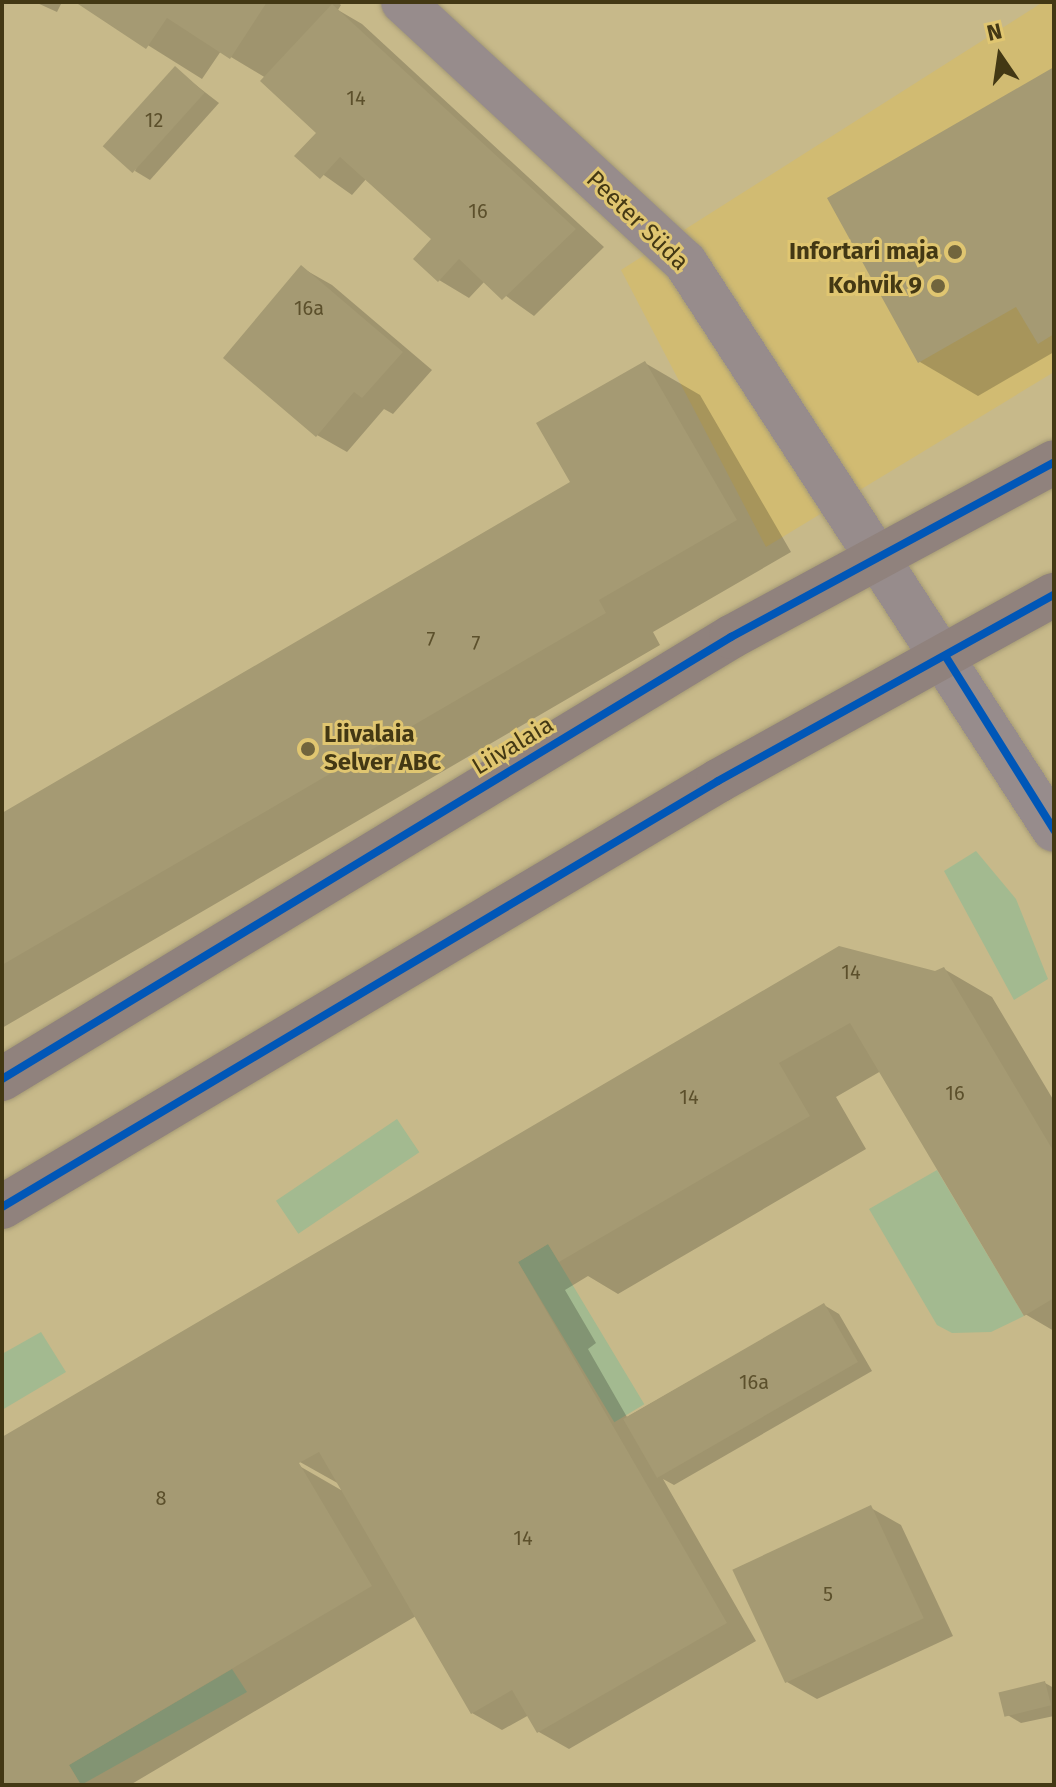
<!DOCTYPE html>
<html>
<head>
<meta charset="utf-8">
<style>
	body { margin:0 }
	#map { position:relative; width:1056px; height:1787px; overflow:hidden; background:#c7b98a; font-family:"Fira Sans",sans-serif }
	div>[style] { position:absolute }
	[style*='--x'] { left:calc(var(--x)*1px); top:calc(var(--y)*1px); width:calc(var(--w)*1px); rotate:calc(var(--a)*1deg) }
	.built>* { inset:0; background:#d1bb72 }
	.green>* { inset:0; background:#a3ba90; transform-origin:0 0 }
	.shadow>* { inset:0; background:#0003 }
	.building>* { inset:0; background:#a59a73; transform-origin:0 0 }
	.roads { filter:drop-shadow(0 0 2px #a59a75) drop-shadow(0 0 2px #a59a75) }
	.minor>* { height:44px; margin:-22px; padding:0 22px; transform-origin:22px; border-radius:22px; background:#978c8c }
	.major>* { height:44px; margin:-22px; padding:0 22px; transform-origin:22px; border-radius:22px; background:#90827d }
	.cycleway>* { height:8px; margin:-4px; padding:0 4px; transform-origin:4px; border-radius:4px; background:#0057b8 }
	.dots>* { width:22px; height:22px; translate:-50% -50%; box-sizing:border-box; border:4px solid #e0c671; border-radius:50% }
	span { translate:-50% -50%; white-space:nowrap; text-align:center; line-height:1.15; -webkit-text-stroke:6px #e0c671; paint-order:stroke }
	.number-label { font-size:20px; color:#5c502c }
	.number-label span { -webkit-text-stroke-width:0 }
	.street-label { font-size:24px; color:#433814 }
	.poi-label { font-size:24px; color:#433814; font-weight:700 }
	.right { translate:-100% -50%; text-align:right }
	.left { translate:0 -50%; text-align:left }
	.frame { position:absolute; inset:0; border:4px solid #433814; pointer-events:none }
	.north { position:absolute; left:960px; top:16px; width:80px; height:80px; -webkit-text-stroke:6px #e0c671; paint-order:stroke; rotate:347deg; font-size:22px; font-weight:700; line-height:32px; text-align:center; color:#433814 }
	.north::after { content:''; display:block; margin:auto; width:28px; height:36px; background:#433814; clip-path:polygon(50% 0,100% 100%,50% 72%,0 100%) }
</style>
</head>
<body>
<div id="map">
	<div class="built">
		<i style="clip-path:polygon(1043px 2px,1054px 2px,1054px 372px,766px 547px,621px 270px)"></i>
	</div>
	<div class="green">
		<i style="clip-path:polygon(976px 851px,1016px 899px,1048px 979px,1014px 1000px,944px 871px)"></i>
		<i style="left:397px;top:1119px;width:40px;height:146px;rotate:56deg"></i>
		<i style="clip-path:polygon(937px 1170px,1024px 1316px,991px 1332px,952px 1333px,937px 1325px,869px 1209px)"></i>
		<i style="left:548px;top:1244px;width:187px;height:35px;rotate:59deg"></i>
		<i style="clip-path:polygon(41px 1332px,66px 1372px,2px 1410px,2px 1354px)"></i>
		<i style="clip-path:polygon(232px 1669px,247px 1692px,81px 1785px,69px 1765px)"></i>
	</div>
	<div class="shadow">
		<i style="clip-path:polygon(35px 2px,62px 2px,57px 12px)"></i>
		<i style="clip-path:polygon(79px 2px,337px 2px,341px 5px,338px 10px,362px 24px,604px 247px,534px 316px,485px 281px,469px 298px,439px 280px,434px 239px,367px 178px,352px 195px,297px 156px,319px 133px,266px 78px,221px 51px,202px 79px)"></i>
		<i style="clip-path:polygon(175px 69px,219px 103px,150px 180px,135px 171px)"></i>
		<i style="clip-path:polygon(1054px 69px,1054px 352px,978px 396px,920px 362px,830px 198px)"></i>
		<i style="clip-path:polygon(302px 268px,332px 285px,432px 370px,393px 414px,384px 409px,347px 452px,317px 435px)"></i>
		<i style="clip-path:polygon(645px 363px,700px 395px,791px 552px,653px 632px,660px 645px,2px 1028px,2px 815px,573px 483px)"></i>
		<i style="clip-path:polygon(evenodd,840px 948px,935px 973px,944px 969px,992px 997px,1054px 1101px,1054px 1331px,1025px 1314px,881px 1071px,836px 1097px,866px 1149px,618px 1294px,588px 1276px,565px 1290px,596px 1343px,588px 1349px,627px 1417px,824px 1305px,839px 1314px,872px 1371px,674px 1485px,663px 1479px,756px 1641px,569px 1749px,539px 1732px,529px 1715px,502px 1730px,472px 1713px,416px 1616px,130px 1785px,2px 1785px,2px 1439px,840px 948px,291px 1457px,341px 1485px,341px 1490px,289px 1460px,291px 1457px)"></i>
		<i style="clip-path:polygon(871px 1508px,901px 1525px,953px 1636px,817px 1699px,787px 1682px)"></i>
		<i style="clip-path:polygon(1045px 1683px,1054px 1688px,1054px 1716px,1021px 1723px,1006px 1714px)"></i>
	</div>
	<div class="building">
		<i style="clip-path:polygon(75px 2px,267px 2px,230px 59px,167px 18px,146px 49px)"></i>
		<i style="clip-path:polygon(332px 4px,576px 229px,502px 300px,459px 259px,438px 282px,413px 259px,431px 239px,340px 157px,320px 179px,294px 156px,316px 133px,260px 81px)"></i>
		<i style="left:175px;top:66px;width:40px;height:108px;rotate:42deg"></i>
		<i style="clip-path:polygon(1054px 67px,1054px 334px,1038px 344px,1016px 307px,918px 363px,827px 198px)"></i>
		<i style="clip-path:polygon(301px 265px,403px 352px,362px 398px,354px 392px,316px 437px,223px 358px)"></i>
		<i style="clip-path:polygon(645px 361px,737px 520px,599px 600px,606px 613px,2px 965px,2px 813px,570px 482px,536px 423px)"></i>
		<i style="clip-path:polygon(839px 946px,935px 971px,944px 967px,1054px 1152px,1054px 1298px,1024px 1316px,850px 1023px,779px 1063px,810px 1116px,559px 1262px,548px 1244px,518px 1262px,727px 1623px,537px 1733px,512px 1690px,471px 1714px,319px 1452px,299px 1463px,372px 1586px,69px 1765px,81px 1785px,2px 1785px,2px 1437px)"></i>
		<i style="left:824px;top:1303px;width:68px;height:232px;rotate:60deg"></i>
		<i style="left:871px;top:1505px;width:125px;height:153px;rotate:65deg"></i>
		<i style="left:1045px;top:1681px;width:25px;height:48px;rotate:76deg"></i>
	</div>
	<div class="roads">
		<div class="minor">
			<i style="--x:403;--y:2;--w:384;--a:42.7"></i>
			<i style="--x:685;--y:262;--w:677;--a:56.99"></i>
		</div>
		<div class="major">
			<i style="--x:2;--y:1079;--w:853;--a:-31.23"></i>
			<i style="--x:731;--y:637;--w:367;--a:-28.4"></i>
			<i style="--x:2;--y:1207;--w:833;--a:-30.75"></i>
			<i style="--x:718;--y:781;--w:384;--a:-29"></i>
		</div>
	</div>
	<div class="cycleway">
		<i style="--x:946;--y:657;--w:204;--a:58"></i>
		<i style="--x:2;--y:1079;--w:853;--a:-31.23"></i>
		<i style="--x:731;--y:637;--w:367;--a:-28.4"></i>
		<i style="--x:2;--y:1207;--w:833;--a:-30.75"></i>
		<i style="--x:718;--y:781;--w:384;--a:-29"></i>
	</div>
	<div class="dots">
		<i style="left:955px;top:252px;background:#71653d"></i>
		<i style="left:938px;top:286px;background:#71653d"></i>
		<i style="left:308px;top:749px;background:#71653d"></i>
	</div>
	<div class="number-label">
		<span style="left:356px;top:98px">14</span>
		<span style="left:154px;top:120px">12</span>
		<span style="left:478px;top:211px">16</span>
		<span style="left:309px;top:308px">16a</span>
		<span style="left:431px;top:639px">7</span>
		<span style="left:476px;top:643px">7</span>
		<span style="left:851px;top:972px">14</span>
		<span style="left:955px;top:1093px">16</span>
		<span style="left:689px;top:1097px">14</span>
		<span style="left:754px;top:1382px">16a</span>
		<span style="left:161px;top:1498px">8</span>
		<span style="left:523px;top:1538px">14</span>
		<span style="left:828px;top:1594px">5</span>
	</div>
	<div class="street-label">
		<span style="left:637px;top:221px;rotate:44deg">Peeter Süda</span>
		<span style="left:513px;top:746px;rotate:-31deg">Liivalaia</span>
	</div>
	<div class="poi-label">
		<span class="right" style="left:939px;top:252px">Infortari maja</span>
		<span class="right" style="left:922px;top:286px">Kohvik 9</span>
		<span class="left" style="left:324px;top:749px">Liivalaia<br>Selver ABC</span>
	</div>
	<div class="frame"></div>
	<div class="north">N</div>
</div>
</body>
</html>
